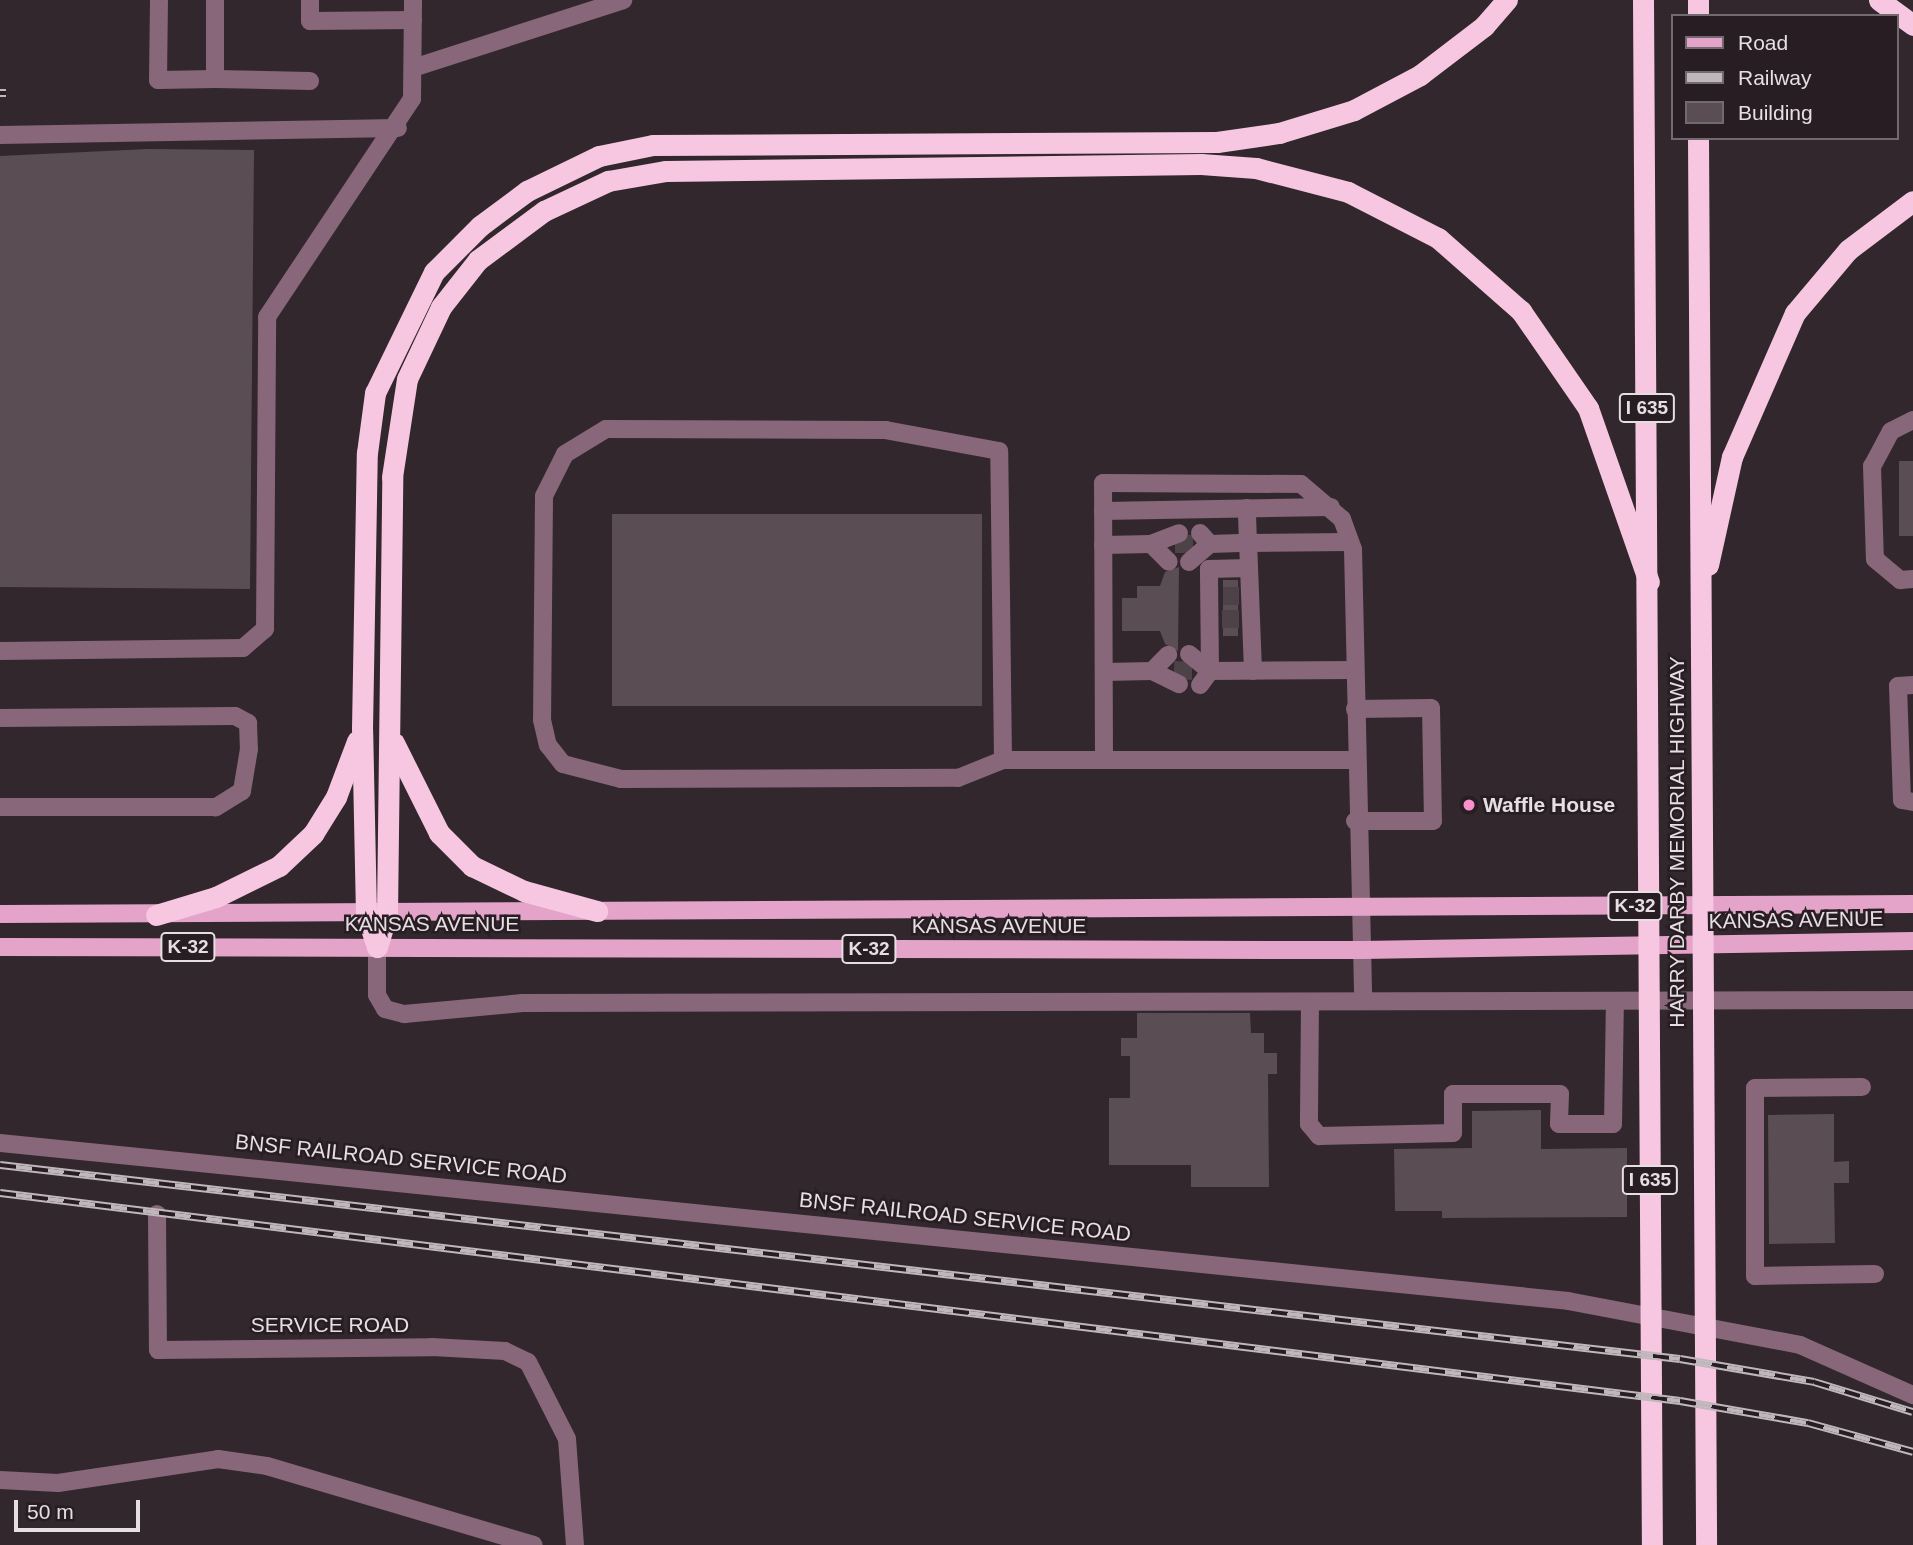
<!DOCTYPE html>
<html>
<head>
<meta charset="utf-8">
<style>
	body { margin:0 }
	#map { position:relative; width:1913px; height:1545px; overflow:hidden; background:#31272c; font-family:Helvetica,sans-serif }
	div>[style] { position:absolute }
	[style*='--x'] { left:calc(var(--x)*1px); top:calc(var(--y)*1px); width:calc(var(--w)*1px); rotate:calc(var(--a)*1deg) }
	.building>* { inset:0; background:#5a4e54; transform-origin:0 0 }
	.minor-tunnel>* { height:18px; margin-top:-9px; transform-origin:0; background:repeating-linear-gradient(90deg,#4c4247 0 18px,transparent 0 27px) }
	.minor>* { height:18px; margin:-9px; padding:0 9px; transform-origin:9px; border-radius:9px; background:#876779 }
	.major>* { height:18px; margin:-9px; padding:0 9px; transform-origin:9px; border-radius:9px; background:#e4a3c8 }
	.highway>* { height:21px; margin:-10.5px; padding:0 10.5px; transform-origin:10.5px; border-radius:10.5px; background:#f7c7e1 }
	.rail>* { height:8px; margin-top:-4px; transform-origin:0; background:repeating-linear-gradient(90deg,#271d22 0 16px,#bfb7bc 0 32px); box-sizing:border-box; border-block:2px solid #bfb7bc }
	.dots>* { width:19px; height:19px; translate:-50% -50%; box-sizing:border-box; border:4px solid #271d22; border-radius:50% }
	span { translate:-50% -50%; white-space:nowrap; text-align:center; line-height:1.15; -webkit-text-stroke:5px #271d22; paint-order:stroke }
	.shield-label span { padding:2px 5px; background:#271d22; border:2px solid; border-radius:5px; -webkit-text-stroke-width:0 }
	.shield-label { font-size:19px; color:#e5dee2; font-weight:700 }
	.poi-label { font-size:21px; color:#e5dee2; font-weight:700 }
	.left { translate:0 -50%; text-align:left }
	.street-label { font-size:21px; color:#e5dee2 }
	.legend { position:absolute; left:1671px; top:14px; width:228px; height:126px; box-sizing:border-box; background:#271d22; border:2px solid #736a6f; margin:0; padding:9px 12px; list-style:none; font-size:21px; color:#e5dee2 }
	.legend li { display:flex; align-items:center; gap:14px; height:35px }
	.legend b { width:35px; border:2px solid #736a6f }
	.scale { position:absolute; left:14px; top:1500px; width:126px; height:32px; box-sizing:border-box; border:4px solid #e5dee2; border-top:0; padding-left:9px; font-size:21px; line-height:24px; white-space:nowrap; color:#e5dee2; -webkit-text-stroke:5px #271d22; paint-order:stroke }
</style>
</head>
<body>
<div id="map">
	<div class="building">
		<i style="clip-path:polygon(148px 149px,254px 150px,250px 589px,0 587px,0 156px)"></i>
		<i style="left:1899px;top:461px;width:14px;height:75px"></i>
		<i style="left:982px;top:514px;width:192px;height:370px;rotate:90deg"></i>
		<i style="clip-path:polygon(1179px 567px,1178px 651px,1165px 644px,1160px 631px,1122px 631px,1122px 598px,1137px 598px,1137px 586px,1160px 586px,1165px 572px)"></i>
		<i style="left:1223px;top:580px;width:15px;height:56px"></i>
		<i style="clip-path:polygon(1137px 1013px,1250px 1013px,1251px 1033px,1264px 1033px,1264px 1053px,1277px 1053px,1277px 1074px,1268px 1074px,1269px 1187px,1191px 1187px,1191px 1165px,1109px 1165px,1109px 1098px,1130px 1098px,1130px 1056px,1121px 1056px,1121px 1038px,1137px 1038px)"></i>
		<i style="clip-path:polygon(1541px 1110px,1541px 1149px,1627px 1148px,1627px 1217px,1442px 1218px,1442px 1211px,1395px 1211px,1394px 1149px,1472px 1148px,1472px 1111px)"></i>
		<i style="clip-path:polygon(1834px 1114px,1834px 1162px,1849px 1161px,1849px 1183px,1834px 1183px,1835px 1243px,1769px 1244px,1768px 1115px)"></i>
	</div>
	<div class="minor-tunnel">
		<i style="--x:1175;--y:544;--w:21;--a:0"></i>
		<i style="--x:1223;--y:596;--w:16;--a:0"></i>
		<i style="--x:1222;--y:619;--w:17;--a:0"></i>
		<i style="--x:1174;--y:670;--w:21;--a:3"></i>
	</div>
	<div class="minor">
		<i style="--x:159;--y:0;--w:80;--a:90.7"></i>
		<i style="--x:158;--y:80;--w:57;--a:-1"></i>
		<i style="--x:215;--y:0;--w:79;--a:90"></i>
		<i style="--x:215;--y:79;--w:95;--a:1.2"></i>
		<i style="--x:310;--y:0;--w:21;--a:90"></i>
		<i style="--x:310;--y:21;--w:103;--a:-0.6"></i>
		<i style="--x:413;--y:68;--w:221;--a:-17.9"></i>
		<i style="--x:0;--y:135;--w:398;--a:-1"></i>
		<i style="--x:1913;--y:420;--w:25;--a:153"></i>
		<i style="--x:1891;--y:431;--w:40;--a:118"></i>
		<i style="--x:1872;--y:466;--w:93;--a:88.2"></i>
		<i style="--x:1875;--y:559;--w:33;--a:40"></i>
		<i style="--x:1900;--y:580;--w:13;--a:-4"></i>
		<i style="--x:1103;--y:511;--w:228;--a:-1"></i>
		<i style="--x:1200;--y:533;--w:15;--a:48"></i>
		<i style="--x:1210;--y:544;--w:38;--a:-2"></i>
		<i style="--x:1248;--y:543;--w:35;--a:-92"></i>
		<i style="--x:1151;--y:544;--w:25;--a:45"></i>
		<i style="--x:1103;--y:545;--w:48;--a:-1.2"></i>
		<i style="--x:1151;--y:544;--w:30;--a:-21"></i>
		<i style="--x:1189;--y:562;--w:28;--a:-41"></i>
		<i style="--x:0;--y:651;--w:243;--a:-0.7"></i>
		<i style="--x:243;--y:648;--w:29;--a:-41"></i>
		<i style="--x:265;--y:629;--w:312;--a:-89.6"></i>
		<i style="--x:267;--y:317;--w:262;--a:-56.4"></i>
		<i style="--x:412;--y:99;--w:99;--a:-89.4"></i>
		<i style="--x:1189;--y:654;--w:27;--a:39"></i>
		<i style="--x:1210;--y:671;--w:145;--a:-0.4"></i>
		<i style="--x:1152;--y:671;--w:30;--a:26"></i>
		<i style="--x:1253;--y:671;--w:128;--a:-92.2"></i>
		<i style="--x:1248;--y:543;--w:102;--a:-0.6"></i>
		<i style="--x:1104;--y:672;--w:48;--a:-1.2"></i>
		<i style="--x:1152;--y:671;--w:23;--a:-45"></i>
		<i style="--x:1200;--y:685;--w:17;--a:-54"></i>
		<i style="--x:1210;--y:671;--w:102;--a:-90.6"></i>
		<i style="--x:1209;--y:569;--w:40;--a:-1.4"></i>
		<i style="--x:1913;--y:685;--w:15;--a:176"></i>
		<i style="--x:1898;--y:686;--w:114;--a:88"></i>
		<i style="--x:1902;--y:800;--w:11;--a:10"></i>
		<i style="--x:1355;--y:709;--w:76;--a:-0.8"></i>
		<i style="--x:1431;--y:708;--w:113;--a:89"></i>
		<i style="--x:1433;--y:821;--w:78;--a:180"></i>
		<i style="--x:0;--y:718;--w:235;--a:-0.5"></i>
		<i style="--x:235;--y:716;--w:15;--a:28"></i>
		<i style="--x:248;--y:723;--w:26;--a:88"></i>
		<i style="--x:249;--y:749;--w:43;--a:99.5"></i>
		<i style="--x:242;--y:791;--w:31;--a:148"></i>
		<i style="--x:216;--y:807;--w:216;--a:180"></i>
		<i style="--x:1003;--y:760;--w:309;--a:-90.7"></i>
		<i style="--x:999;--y:451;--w:115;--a:-169.5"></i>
		<i style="--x:886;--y:430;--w:280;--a:-179.8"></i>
		<i style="--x:606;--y:429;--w:48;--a:148.6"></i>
		<i style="--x:565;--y:454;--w:47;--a:116.6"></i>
		<i style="--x:544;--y:496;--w:224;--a:90.5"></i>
		<i style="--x:542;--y:720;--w:26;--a:77"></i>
		<i style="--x:548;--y:745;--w:24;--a:52"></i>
		<i style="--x:563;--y:764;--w:60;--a:14.5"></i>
		<i style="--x:621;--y:779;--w:337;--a:-0.2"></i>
		<i style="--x:958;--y:778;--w:48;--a:-21.8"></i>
		<i style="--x:1003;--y:760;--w:101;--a:0"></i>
		<i style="--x:1354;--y:760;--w:250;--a:180"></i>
		<i style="--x:1104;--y:760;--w:277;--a:-90.2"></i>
		<i style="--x:1103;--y:483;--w:198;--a:0.3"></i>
		<i style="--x:1301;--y:484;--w:54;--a:40.5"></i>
		<i style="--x:1342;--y:519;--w:32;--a:70"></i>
		<i style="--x:1353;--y:549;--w:452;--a:88.7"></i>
		<i style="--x:377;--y:947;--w:48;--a:90"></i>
		<i style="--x:377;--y:995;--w:16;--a:60"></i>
		<i style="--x:385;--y:1009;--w:20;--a:15"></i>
		<i style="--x:404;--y:1014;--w:119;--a:-5.3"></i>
		<i style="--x:522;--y:1003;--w:1391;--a:-0.12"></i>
		<i style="--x:1310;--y:1002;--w:122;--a:90.5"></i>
		<i style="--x:1309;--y:1124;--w:16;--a:50"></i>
		<i style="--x:1319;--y:1136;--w:134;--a:-1.3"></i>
		<i style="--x:1453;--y:1133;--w:39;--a:-90"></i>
		<i style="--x:1453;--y:1094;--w:107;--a:0"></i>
		<i style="--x:1560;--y:1094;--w:30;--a:92"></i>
		<i style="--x:1559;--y:1124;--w:54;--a:0"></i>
		<i style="--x:1613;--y:1124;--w:123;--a:-89.1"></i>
		<i style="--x:1862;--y:1087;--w:107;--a:179.5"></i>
		<i style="--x:1755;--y:1088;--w:188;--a:90"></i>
		<i style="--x:1755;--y:1276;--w:120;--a:-1"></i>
		<i style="--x:0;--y:1143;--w:1576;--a:5.75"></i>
		<i style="--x:1568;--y:1301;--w:236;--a:10.7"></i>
		<i style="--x:1800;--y:1345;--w:124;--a:23.9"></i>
		<i style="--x:157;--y:1214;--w:136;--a:89.6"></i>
		<i style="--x:158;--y:1350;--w:274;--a:-0.6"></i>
		<i style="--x:432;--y:1347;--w:73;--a:3.1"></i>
		<i style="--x:505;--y:1351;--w:25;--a:26"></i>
		<i style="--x:528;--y:1362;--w:86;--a:63.1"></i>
		<i style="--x:567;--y:1439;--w:106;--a:85.7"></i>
		<i style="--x:0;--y:1480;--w:58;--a:3"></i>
		<i style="--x:58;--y:1483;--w:162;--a:-8.5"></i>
		<i style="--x:218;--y:1459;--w:49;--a:8.1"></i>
		<i style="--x:267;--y:1466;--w:278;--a:16.5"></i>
	</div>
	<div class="major">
		<i style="--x:0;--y:914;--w:1913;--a:-0.3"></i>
		<i style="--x:0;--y:947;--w:1362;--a:0.13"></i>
		<i style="--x:1362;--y:950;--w:551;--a:-0.94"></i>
	</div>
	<div class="highway">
		<i style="--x:1643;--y:0;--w:1545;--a:89.67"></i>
		<i style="--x:1698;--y:0;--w:16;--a:90"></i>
		<i style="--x:1879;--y:0;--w:42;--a:36.3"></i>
		<i style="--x:1698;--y:138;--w:1407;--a:89.67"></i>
		<i style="--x:1708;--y:565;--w:111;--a:-77.5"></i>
		<i style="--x:1732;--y:457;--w:157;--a:-66.4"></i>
		<i style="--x:1795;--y:313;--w:82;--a:-49.9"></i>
		<i style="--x:1848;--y:250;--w:81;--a:-37"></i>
		<i style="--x:394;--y:743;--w:101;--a:63.4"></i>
		<i style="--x:439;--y:833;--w:47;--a:45"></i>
		<i style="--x:472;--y:866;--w:58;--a:25.7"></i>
		<i style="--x:524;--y:891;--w:76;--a:15.3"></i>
		<i style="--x:156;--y:915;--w:63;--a:-16.7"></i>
		<i style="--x:216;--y:897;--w:70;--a:-26.2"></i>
		<i style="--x:279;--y:866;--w:47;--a:-43.3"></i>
		<i style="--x:313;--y:834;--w:44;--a:-58.1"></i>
		<i style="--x:336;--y:797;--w:60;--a:-69.4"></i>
		<i style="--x:377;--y:947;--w:34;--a:-73"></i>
		<i style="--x:387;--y:914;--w:437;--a:-89.3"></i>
		<i style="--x:392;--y:477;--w:99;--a:-81.3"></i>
		<i style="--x:407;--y:379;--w:80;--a:-64.7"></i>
		<i style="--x:441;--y:307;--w:60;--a:-51.8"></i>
		<i style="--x:478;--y:260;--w:82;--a:-36.6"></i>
		<i style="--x:544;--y:211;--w:71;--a:-25.1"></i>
		<i style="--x:608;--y:181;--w:59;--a:-9.8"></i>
		<i style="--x:666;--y:171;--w:535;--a:-0.75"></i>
		<i style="--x:1201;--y:164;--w:55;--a:4.2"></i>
		<i style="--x:1256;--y:168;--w:95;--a:14.6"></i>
		<i style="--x:1348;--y:192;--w:101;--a:27.1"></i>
		<i style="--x:1438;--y:238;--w:111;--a:41.3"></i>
		<i style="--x:1521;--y:311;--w:118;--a:55.4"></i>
		<i style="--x:1588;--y:408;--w:184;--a:70.7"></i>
		<i style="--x:377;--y:947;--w:35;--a:-108"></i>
		<i style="--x:366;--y:914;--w:185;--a:-91.2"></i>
		<i style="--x:362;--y:729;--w:276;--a:-89"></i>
		<i style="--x:367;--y:453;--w:61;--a:-82.4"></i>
		<i style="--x:375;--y:393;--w:135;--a:-64"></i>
		<i style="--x:434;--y:272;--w:65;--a:-45"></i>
		<i style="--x:480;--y:226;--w:59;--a:-36.7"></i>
		<i style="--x:527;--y:191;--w:80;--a:-25.9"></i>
		<i style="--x:599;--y:156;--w:55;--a:-11.5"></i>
		<i style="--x:653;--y:145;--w:564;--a:-0.3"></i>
		<i style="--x:1217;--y:142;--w:63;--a:-8.3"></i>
		<i style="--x:1279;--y:133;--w:78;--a:-17"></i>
		<i style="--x:1354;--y:110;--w:75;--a:-27.9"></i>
		<i style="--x:1420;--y:75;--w:81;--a:-37.4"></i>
		<i style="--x:1484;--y:26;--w:35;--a:-49"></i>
	</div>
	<div class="rail">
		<i style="--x:0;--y:93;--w:6;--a:0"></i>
		<i style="--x:0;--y:1165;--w:1691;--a:6.59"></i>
		<i style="--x:1680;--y:1359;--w:136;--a:9.7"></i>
		<i style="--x:1814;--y:1382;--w:103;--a:16.9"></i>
		<i style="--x:0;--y:1193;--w:1693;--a:7.06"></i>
		<i style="--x:1680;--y:1401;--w:130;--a:9.8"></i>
		<i style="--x:1808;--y:1423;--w:109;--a:15.4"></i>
	</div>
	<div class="dots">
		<i style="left:1469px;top:805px;background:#f790cd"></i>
	</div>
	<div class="shield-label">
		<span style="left:1647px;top:408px">I 635</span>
		<span style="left:1635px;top:906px">K-32</span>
		<span style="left:188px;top:947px">K-32</span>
		<span style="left:869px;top:949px">K-32</span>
		<span style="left:1650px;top:1180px">I 635</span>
	</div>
	<div class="poi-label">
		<span class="left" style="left:1483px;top:805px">Waffle House</span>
	</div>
	<div class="street-label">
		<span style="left:1677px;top:842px;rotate:-90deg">HARRY DARBY MEMORIAL HIGHWAY</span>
		<span style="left:1796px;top:920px;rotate:-1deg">KANSAS AVENUE</span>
		<span style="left:432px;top:924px">KANSAS AVENUE</span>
		<span style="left:999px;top:926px">KANSAS AVENUE</span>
		<span style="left:401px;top:1159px;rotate:6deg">BNSF RAILROAD SERVICE ROAD</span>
		<span style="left:965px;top:1217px;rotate:6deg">BNSF RAILROAD SERVICE ROAD</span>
		<span style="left:330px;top:1325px">SERVICE ROAD</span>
	</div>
	<ul class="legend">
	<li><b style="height:9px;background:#e4a3c8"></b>Road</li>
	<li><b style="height:9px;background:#bfb7bc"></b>Railway</li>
	<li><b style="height:19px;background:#5a4e54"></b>Building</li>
	</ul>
	<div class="scale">50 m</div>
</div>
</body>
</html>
